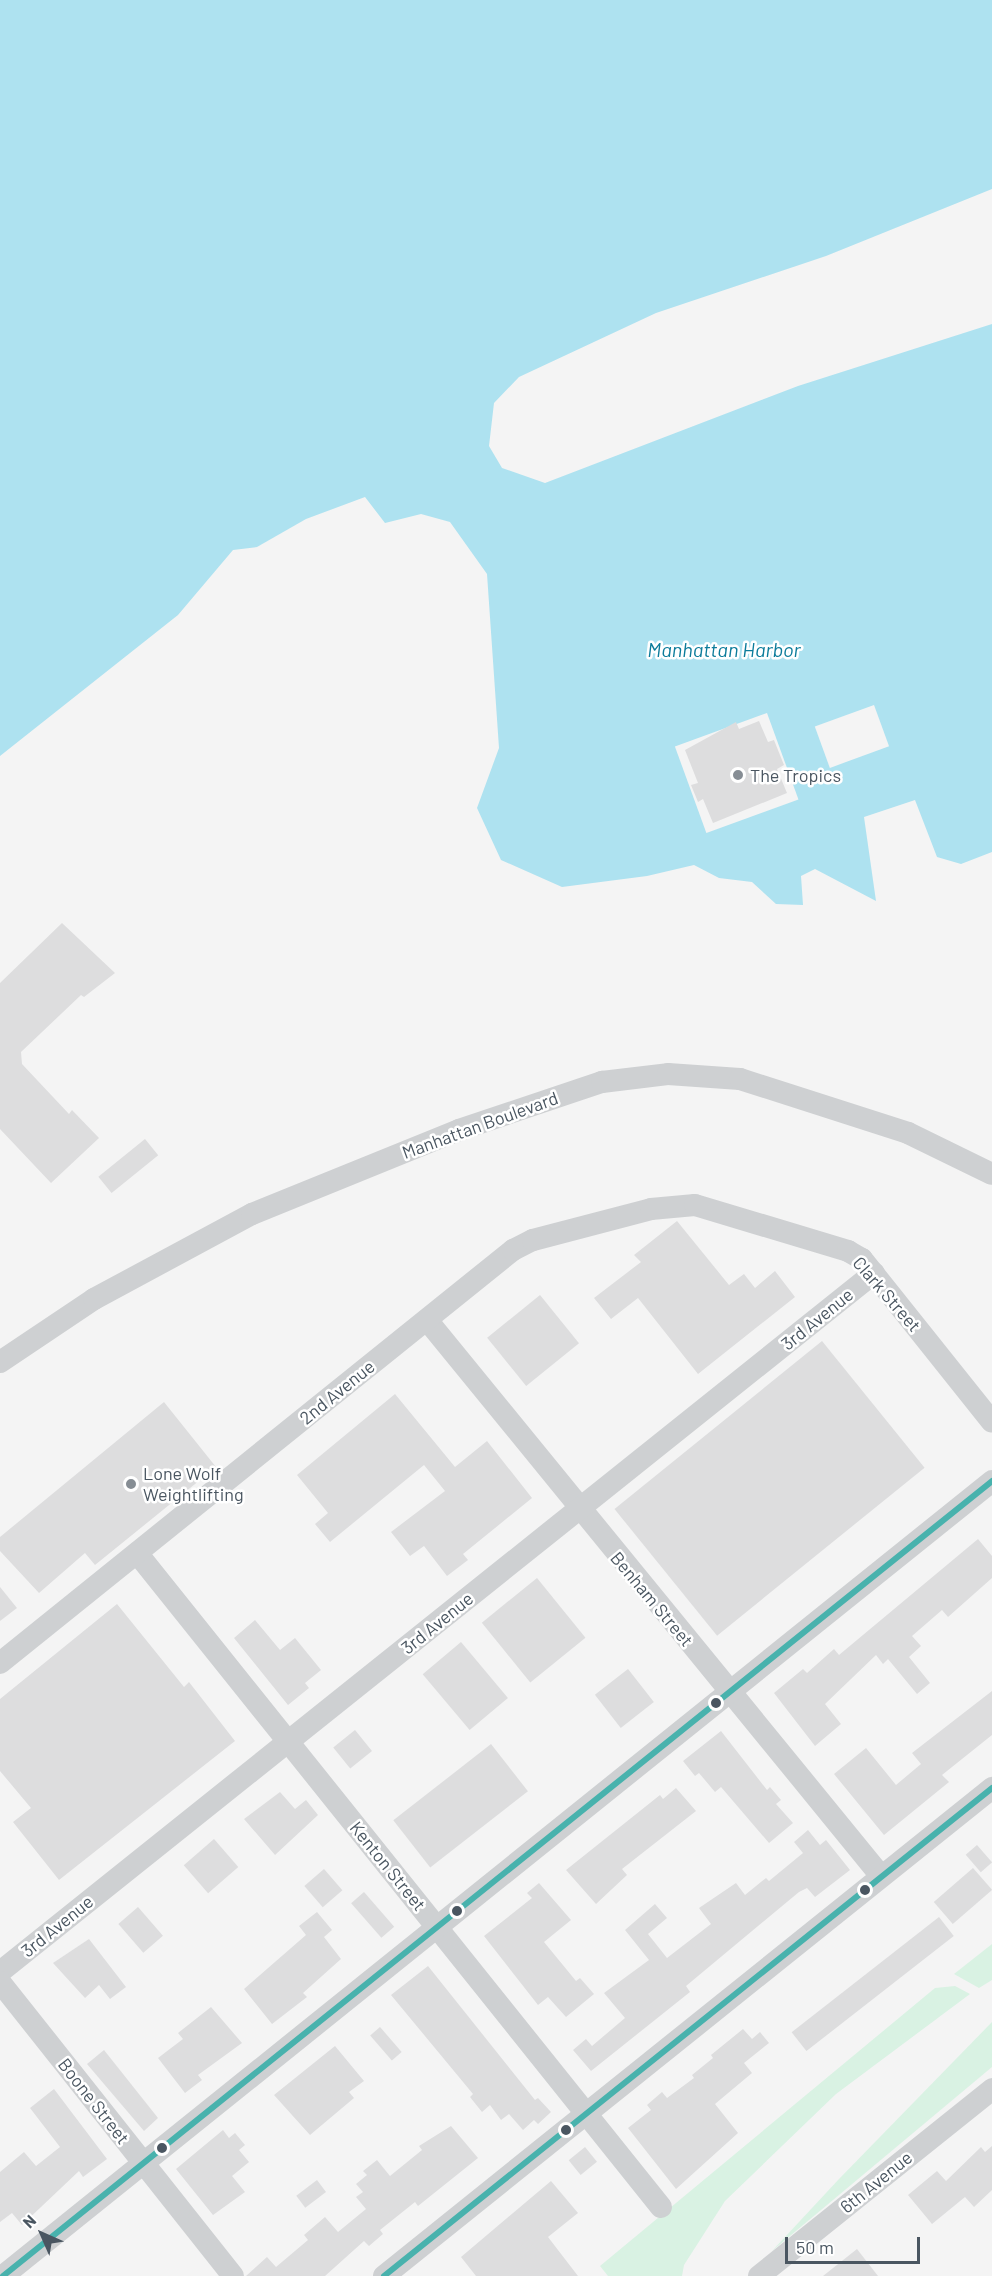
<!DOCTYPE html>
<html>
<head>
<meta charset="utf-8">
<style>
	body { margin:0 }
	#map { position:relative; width:992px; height:2276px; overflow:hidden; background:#f4f4f4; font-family:Barlow,sans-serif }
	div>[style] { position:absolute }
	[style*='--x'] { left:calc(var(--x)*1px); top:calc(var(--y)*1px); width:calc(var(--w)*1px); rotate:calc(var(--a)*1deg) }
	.green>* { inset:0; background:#d9f2e3 }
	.water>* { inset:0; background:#aee2f0 }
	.pier>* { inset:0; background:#f4f4f4; transform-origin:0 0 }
	.building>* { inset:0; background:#ddddde; transform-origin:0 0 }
	.minor>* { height:22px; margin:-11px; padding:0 11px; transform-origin:11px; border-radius:11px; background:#ced0d2 }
	.bus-1>* { height:6px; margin:-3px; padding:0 3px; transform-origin:3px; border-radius:3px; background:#48b2ad }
	.dots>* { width:16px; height:16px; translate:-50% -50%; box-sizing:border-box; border:3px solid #fff; border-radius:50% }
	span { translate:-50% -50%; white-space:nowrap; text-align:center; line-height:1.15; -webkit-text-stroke:5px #fff; paint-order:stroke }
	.poi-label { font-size:18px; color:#4a5661 }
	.left { translate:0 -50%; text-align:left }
	.street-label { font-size:18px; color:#4a5661 }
	.water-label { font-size:20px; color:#0c7c9b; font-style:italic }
	.north { position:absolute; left:12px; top:2204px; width:60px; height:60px; -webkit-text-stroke:4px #fff; paint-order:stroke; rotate:315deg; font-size:16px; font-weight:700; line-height:24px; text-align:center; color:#4a5661 }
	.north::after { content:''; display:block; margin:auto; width:21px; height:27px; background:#4a5661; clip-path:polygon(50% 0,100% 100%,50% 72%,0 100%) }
	.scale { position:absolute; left:785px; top:2237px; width:135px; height:27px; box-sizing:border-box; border:3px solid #4a5661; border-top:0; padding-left:8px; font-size:18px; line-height:21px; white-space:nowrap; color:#4a5661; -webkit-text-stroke:4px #fff; paint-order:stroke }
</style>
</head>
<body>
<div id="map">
	<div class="green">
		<i style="clip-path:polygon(992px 1944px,992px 1980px,979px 1988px,954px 1974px)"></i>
		<i style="clip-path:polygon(955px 1986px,970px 1994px,836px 2094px,725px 2201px,684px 2265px,682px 2276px,608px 2276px,600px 2266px,935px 1988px)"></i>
		<i style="clip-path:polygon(992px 2022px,992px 2067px,772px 2251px,839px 2179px)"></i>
	</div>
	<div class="water">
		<i style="clip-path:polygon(0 0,992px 0,992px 189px,826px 256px,656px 313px,519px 377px,494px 403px,489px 446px,502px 468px,545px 483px,798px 386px,992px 324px,992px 852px,961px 864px,937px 857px,915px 800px,864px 817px,876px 901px,815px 869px,801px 876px,803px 905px,776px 904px,752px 882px,719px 878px,694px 865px,647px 876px,562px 887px,501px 860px,477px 808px,499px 748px,487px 574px,450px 522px,421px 514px,385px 523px,365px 497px,306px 519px,257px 547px,233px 550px,178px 615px,0 756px)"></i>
	</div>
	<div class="pier">
		<i style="left:874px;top:705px;width:44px;height:63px;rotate:70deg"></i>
		<i style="left:767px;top:713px;width:92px;height:98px;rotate:70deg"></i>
	</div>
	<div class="building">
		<i style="clip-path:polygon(759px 721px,768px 742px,774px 740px,784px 765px,777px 769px,787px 793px,713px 823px,703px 799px,698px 802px,691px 785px,698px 783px,685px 750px,736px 722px,739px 729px)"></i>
		<i style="clip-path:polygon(62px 923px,115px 973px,84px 997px,81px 995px,21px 1052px,22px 1064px,69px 1114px,72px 1110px,99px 1138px,51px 1183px,0 1129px,0 983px)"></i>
		<i style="left:145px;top:1139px;width:21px;height:60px;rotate:51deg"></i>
		<i style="clip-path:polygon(677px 1221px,729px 1285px,744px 1274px,755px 1288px,775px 1271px,795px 1297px,698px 1374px,638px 1298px,611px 1319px,594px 1298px,641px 1262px,634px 1255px)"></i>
		<i style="left:540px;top:1295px;width:62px;height:68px;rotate:51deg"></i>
		<i style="left:822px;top:1341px;width:163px;height:267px;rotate:51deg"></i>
		<i style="clip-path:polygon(395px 1394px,455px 1467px,487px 1441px,532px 1498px,463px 1554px,468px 1560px,447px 1576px,424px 1546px,410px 1556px,391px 1532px,445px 1491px,424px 1465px,330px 1542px,315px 1524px,328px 1513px,297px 1475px)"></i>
		<i style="clip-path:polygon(164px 1402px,216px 1467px,95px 1565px,85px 1553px,39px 1593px,0 1551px,0 1537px)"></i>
		<i style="clip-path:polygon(978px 1539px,992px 1556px,992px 1578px,948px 1617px,942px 1610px,912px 1636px,921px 1646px,909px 1657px,930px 1683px,917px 1694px,888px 1659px,883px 1664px,876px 1655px,825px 1704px,841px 1724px,815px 1746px,774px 1693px,803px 1669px,807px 1673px,834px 1649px,839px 1655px)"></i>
		<i style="left:537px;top:1578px;width:77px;height:71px;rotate:51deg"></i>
		<i style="clip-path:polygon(0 1587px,17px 1608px,0 1621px)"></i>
		<i style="clip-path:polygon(117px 1604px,184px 1687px,189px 1682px,235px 1741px,59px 1880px,13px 1822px,31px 1808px,0 1771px,0 1699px)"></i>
		<i style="clip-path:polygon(255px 1620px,280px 1650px,295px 1638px,321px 1670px,305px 1683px,309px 1688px,288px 1705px,234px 1638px)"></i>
		<i style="left:461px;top:1642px;width:73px;height:50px;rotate:50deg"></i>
		<i style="left:628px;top:1669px;width:42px;height:42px;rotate:52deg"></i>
		<i style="clip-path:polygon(992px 1691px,992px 1735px,942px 1775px,949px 1782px,884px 1835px,834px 1774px,866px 1748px,896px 1785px,921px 1764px,912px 1753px)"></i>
		<i style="left:355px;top:1730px;width:27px;height:28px;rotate:51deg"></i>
		<i style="clip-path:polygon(721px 1731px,767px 1790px,770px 1787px,781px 1800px,776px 1804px,793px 1823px,769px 1843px,721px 1787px,715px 1792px,699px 1773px,695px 1776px,683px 1761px)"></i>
		<i style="left:491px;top:1744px;width:60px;height:124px;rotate:52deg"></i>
		<i style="clip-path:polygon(676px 1788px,696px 1811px,622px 1869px,627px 1875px,596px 1904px,566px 1870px,660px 1795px,663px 1799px)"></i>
		<i style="clip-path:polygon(280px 1792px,295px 1809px,306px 1800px,318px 1815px,275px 1855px,244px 1819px)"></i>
		<i style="clip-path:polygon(808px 1830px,820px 1845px,826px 1840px,850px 1870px,815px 1897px,807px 1888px,799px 1892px,686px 1986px,690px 1992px,591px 2071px,573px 2050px,586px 2039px,592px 2046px,625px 2018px,604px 1993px,649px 1960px,625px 1930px,655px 1904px,667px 1918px,648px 1934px,667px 1958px,711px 1924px,699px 1908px,736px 1883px,745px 1895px,766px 1878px,769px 1881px,803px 1853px,794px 1842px)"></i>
		<i style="left:214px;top:1839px;width:37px;height:40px;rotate:49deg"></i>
		<i style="left:977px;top:1845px;width:23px;height:15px;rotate:49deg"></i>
		<i style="left:973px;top:1868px;width:29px;height:52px;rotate:49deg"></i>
		<i style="left:324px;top:1869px;width:28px;height:26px;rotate:49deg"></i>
		<i style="clip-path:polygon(539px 1883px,571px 1920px,544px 1942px,576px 1981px,580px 1978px,594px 1994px,566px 2017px,548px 1997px,538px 2005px,484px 1936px,532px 1898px,527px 1893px)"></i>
		<i style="left:364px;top:1892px;width:46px;height:17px;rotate:49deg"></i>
		<i style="left:138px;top:1907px;width:38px;height:26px;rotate:49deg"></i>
		<i style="clip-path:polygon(317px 1912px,332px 1930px,324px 1937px,341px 1959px,303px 1993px,307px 1997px,272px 2024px,244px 1989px,306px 1935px,299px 1926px)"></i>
		<i style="left:939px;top:1917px;width:24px;height:187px;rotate:52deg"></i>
		<i style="clip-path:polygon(89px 1939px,126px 1987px,110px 1999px,99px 1985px,85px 1998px,53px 1963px)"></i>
		<i style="clip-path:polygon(428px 1966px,535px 2100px,538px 2098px,551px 2112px,538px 2124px,534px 2120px,523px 2130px,509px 2114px,501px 2120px,490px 2105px,482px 2112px,470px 2097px,473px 2094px,391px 1995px)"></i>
		<i style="clip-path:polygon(211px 2007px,242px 2043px,198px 2075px,202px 2080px,185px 2093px,158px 2058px,183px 2039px,178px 2033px)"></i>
		<i style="left:380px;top:2027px;width:33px;height:13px;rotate:49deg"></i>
		<i style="clip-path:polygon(743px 2029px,752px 2039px,760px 2032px,769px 2043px,744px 2063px,752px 2073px,715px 2104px,738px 2133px,676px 2189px,628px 2128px,651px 2110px,647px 2105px,662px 2092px,667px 2098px,694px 2078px,692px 2075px,713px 2058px,711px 2055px)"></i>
		<i style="clip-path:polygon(335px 2046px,364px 2081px,349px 2092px,354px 2098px,310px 2135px,274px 2095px)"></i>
		<i style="clip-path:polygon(104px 2050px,158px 2118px,144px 2131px,87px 2064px)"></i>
		<i style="clip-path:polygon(54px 2089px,107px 2159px,83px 2177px,79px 2171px,22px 2225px,12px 2213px,0 2222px,0 2172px,24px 2152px,36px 2166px,60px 2147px,30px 2108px)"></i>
		<i style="clip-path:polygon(451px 2126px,478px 2158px,418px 2206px,415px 2202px,380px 2230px,383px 2234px,369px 2246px,364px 2241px,325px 2276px,246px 2276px,267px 2257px,276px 2267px,308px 2240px,304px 2235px,325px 2217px,338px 2232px,366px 2209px,356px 2197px,363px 2192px,356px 2184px,367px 2175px,363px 2171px,377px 2160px,390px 2176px,422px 2150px,419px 2146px)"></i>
		<i style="clip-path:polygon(223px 2130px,229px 2138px,235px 2133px,245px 2145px,239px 2150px,249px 2162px,232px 2176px,245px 2192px,213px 2215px,176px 2169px)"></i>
		<i style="clip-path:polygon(992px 2146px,992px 2190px,974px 2207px,965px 2197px,932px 2224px,908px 2195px,937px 2171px,946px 2181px,981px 2147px,985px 2152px)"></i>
		<i style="left:585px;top:2147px;width:19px;height:21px;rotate:51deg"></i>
		<i style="left:317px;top:2180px;width:15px;height:26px;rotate:53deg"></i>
		<i style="clip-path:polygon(551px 2181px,578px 2213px,548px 2237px,578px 2276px,476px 2276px,461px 2257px)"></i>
		<i style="clip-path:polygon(857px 2249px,878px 2276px,823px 2276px)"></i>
	</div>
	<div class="minor">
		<i style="--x:427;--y:1320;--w:718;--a:50.77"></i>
		<i style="--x:0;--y:1362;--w:113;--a:-33.8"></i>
		<i style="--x:94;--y:1299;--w:179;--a:-28.3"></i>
		<i style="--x:252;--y:1214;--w:223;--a:-22.1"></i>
		<i style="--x:459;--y:1130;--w:151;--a:-18.6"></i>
		<i style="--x:602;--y:1082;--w:66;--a:-6.9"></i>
		<i style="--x:668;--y:1074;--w:72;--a:4"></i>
		<i style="--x:740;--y:1079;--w:176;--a:17.8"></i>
		<i style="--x:908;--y:1133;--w:93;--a:26"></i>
		<i style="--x:137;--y:1553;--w:838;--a:51.3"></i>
		<i style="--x:0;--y:1663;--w:659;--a:-38.84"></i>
		<i style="--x:513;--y:1250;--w:22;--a:-27"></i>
		<i style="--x:533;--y:1240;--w:122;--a:-14.7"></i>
		<i style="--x:651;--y:1209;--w:44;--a:-5.2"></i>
		<i style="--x:695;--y:1205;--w:160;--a:16.7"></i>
		<i style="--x:848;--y:1251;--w:16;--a:30"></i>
		<i style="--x:862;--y:1259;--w:208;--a:51.4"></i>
		<i style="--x:0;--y:1972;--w:1119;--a:-38.65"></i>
		<i style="--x:0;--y:1982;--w:375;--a:51.6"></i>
		<i style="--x:3;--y:2276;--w:1269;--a:-38.79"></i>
		<i style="--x:384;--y:2276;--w:780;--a:-38.75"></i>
		<i style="--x:759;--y:2276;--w:299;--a:-38.7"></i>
	</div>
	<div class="bus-1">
		<i style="--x:3;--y:2276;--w:1269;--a:-38.79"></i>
		<i style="--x:384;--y:2276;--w:780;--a:-38.75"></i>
	</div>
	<div class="dots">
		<i style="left:738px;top:775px;background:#868d94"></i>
		<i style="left:131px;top:1484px;background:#868d94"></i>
		<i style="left:716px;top:1703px;background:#4a5661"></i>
		<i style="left:865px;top:1890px;background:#4a5661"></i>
		<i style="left:457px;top:1911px;background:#4a5661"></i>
		<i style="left:566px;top:2130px;background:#4a5661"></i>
		<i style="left:162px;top:2148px;background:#4a5661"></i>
	</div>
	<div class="poi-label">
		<span class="left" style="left:750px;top:775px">The Tropics</span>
		<span class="left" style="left:143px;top:1484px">Lone Wolf<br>Weightlifting</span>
	</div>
	<div class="street-label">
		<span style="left:480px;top:1125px;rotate:-20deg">Manhattan Boulevard</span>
		<span style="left:887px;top:1294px;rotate:49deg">Clark Street</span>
		<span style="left:817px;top:1319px;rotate:-39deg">3rd Avenue</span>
		<span style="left:337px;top:1392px;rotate:-39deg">2nd Avenue</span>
		<span style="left:652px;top:1599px;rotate:50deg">Benham Street</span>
		<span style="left:437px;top:1623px;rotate:-39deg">3rd Avenue</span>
		<span style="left:388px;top:1866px;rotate:51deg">Kenton Street</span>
		<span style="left:57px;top:1926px;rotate:-39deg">3rd Avenue</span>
		<span style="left:94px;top:2101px;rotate:52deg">Boone Street</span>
		<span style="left:876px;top:2182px;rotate:-39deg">6th Avenue</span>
	</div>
	<div class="water-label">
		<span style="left:724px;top:649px">Manhattan Harbor</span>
	</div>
	<div class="north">N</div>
	<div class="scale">50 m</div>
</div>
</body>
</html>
